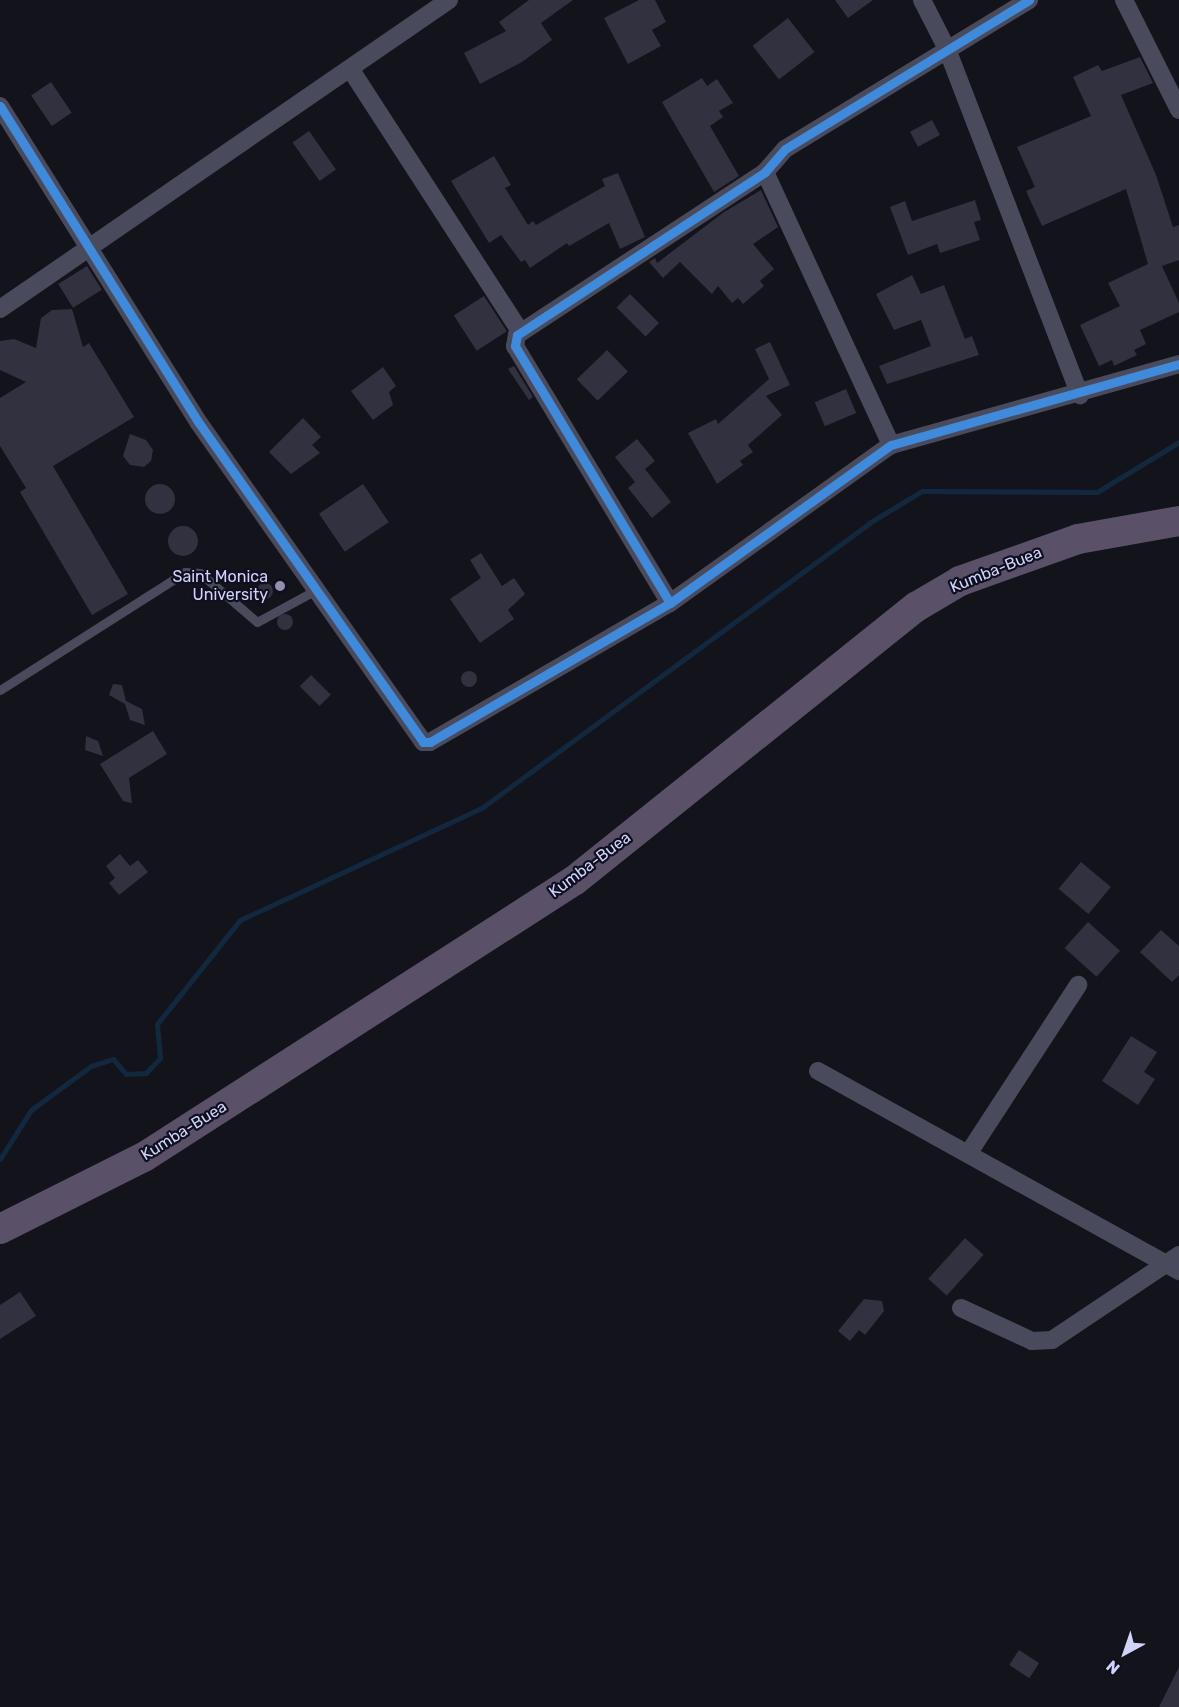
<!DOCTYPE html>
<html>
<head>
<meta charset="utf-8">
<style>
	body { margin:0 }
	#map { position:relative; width:1179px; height:1707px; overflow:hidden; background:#13131c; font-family:Rubik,sans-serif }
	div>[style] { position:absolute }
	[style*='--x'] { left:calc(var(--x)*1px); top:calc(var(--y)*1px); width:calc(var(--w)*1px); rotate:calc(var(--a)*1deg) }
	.stream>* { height:5px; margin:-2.5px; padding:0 2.5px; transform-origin:2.5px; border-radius:2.5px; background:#12283f }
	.building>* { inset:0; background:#31313f; transform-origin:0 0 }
	.round { border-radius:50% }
	.service>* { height:9px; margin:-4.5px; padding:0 4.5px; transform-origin:4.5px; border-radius:4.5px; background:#494a5c }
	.minor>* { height:18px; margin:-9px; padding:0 9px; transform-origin:9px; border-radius:9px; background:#494a5c }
	.trunk>* { height:30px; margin:-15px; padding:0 15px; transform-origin:15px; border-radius:15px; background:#5a5068 }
	.cycleway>* { height:9px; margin:-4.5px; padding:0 4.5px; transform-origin:4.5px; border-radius:4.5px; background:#408adc }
	.dots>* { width:16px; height:16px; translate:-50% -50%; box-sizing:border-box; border:3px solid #0f0f20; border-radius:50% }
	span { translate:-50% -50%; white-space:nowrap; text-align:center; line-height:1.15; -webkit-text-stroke:4.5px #0f0f20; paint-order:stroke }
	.street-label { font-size:16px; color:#d2d3fb }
	.poi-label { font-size:16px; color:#d2d3fb }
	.right { translate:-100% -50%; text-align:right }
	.north { position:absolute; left:1095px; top:1623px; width:60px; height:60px; -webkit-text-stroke:4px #0f0f20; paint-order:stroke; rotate:220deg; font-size:16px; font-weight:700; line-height:24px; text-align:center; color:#d2d3fb }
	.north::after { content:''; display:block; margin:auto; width:21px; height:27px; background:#d2d3fb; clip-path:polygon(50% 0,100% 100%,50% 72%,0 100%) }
</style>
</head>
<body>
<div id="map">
	<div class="stream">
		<i style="--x:0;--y:1159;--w:58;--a:-57.7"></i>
		<i style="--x:31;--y:1110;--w:74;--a:-36.3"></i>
		<i style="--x:91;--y:1066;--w:23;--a:-18"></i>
		<i style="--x:113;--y:1059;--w:20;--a:49"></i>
		<i style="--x:126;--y:1074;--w:20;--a:-3"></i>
		<i style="--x:146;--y:1073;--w:21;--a:-47"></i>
		<i style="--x:160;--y:1058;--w:34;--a:-95"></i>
		<i style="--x:157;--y:1024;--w:133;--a:-51.4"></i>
		<i style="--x:240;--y:920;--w:268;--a:-24.9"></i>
		<i style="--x:483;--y:807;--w:479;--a:-36.3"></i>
		<i style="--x:869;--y:523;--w:62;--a:-31.1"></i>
		<i style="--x:922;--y:491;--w:175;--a:0.3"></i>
		<i style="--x:1097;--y:492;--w:96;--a:-31.4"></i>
	</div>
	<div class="building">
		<i style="clip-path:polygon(529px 0,573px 0,541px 23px,552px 40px,522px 62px,480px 84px,464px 53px,506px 31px,499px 22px)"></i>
		<i style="clip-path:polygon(639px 0,655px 0,666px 22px,652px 30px,661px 46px,628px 64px,604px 18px)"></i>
		<i style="clip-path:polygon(835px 0,873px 0,848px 18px)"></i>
		<i style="left:788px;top:18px;width:43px;height:45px;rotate:52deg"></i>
		<i style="clip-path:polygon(1140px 57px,1153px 83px,1121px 95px,1156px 175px,1173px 227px,1179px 225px,1179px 260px,1162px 266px,1179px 303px,1179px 312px,1140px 330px,1146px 344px,1134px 350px,1137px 355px,1114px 366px,1112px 360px,1099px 366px,1080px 325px,1120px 306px,1108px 283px,1148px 264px,1126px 189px,1042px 226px,1026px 191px,1035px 187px,1017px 147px,1091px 116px,1073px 77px,1098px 65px,1102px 71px)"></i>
		<i style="clip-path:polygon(702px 78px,707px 86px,717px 79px,733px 103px,719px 111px,723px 117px,710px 126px,739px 176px,714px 192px,662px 102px)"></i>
		<i style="left:51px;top:82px;width:37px;height:24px;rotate:56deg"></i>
		<i style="left:932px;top:120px;width:17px;height:25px;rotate:62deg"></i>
		<i style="left:309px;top:131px;width:47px;height:20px;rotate:55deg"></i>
		<i style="clip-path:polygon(494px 156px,511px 185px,505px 188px,528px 225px,533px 221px,536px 225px,605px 186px,602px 179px,618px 173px,645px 237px,620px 249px,609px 223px,569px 246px,567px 243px,530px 268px,525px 260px,521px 262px,501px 235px,489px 243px,451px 181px)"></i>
		<i style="clip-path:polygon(761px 190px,778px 227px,753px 244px,774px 269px,760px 281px,764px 286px,743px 304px,738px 298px,732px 303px,718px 286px,712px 294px,680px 262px,663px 278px,649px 262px,655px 258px,657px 263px,724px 212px)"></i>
		<i style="clip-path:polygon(975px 200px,981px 220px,974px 222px,980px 240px,940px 253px,937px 244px,908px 255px,890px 207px,905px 201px,912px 221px)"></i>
		<i style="left:87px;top:266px;width:28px;height:34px;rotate:58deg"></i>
		<i style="clip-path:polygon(912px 275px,921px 294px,944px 285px,965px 339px,972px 336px,979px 355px,887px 384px,879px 366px,931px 346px,921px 320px,894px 330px,876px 294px)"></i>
		<i style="left:630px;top:294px;width:41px;height:19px;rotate:45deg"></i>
		<i style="left:484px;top:296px;width:42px;height:36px;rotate:57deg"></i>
		<i style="clip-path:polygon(72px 309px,83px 347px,89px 343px,134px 417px,53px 466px,128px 594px,92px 615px,20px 492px,26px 488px,0 446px,0 398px,26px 382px,0 370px,0 341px,14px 339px,36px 348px,41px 318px,52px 310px)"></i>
		<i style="clip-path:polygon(770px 342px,790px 385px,766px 396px,782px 415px,748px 445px,753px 452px,740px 461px,743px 465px,717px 484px,688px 433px,716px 419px,718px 424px,769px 379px,755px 349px)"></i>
		<i style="left:607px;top:350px;width:30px;height:42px;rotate:46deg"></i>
		<i style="clip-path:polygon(514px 366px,533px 397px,529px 400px,508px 369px)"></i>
		<i style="clip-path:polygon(383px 367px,396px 386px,389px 392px,393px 405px,373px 420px,351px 391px)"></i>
		<i style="left:846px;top:389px;width:26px;height:34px;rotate:67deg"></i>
		<i style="clip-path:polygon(303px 418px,321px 437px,312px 445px,320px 453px,291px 474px,269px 452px)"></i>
		<i style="clip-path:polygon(130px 434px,146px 440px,153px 450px,151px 461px,144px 467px,130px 465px,123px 456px)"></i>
		<i style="clip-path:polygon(637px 439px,655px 461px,645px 469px,671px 502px,652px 518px,628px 488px,635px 482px,615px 457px)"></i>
		<i class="round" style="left:145px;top:484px;width:30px;height:30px"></i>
		<i style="left:363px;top:484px;width:46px;height:53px;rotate:56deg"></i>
		<i class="round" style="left:168px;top:526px;width:30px;height:30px"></i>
		<i style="clip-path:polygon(481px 553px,502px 586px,514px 578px,525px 594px,508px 610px,514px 619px,480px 643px,450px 599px,481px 578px,470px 560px)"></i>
		<i class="round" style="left:257px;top:583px;width:16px;height:16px"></i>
		<i class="round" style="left:277px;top:614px;width:16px;height:16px"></i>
		<i class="round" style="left:461px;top:671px;width:16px;height:16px"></i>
		<i style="left:311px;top:675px;width:28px;height:16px;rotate:45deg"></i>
		<i style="clip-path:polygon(113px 684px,122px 685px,126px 701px,142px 709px,145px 725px,130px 720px,125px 704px,109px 695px)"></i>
		<i style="clip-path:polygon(153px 731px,167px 754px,129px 778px,132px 803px,123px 801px,100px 764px)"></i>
		<i style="clip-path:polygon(86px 736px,98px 741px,103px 756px,85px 750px)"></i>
		<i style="clip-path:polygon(120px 854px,130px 866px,138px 860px,148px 872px,119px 895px,109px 883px,115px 878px,106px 866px)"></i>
		<i style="left:1081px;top:862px;width:39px;height:35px;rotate:40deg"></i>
		<i style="left:1088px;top:922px;width:43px;height:35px;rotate:42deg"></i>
		<i style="clip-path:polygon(1161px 930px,1179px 946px,1179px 975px,1172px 982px,1140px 952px)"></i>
		<i style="clip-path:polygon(1131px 1036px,1157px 1052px,1144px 1072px,1155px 1079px,1138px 1105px,1102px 1081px)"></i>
		<i style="left:965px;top:1238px;width:25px;height:55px;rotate:42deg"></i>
		<i style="clip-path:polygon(20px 1292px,36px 1316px,0 1339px,0 1305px)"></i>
		<i style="clip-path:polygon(864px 1299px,882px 1301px,884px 1311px,865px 1335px,859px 1330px,850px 1341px,838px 1331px)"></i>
		<i style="left:1019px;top:1650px;width:24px;height:18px;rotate:33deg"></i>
		<i style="clip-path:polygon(1179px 1667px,1179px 1707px,1159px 1707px)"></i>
	</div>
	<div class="service">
		<i style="--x:0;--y:690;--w:219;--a:-32.5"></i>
		<i style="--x:185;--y:572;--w:15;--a:4"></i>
		<i style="--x:200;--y:573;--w:75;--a:40.7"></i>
		<i style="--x:257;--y:622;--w:67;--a:-28.5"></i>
	</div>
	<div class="minor">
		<i style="--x:922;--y:0;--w:55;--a:63"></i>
		<i style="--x:947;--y:49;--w:371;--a:69"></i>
		<i style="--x:1124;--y:0;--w:123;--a:63.4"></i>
		<i style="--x:351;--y:70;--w:311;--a:57.1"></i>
		<i style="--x:0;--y:106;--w:374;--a:57.9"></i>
		<i style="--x:199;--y:423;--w:390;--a:54.9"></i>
		<i style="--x:423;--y:742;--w:7;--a:0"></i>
		<i style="--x:430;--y:742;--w:277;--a:-30.1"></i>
		<i style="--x:670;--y:603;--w:272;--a:-35.6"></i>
		<i style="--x:891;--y:445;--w:299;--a:-15.7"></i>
		<i style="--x:765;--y:172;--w:301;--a:65.2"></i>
		<i style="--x:0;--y:309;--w:545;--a:-34.54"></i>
		<i style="--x:670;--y:603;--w:300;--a:-121.1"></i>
		<i style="--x:515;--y:346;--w:11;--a:-80"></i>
		<i style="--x:517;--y:335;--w:297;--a:-33.3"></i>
		<i style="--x:765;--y:172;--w:30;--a:-49"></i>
		<i style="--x:785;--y:149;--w:286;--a:-31.4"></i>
		<i style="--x:818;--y:1071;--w:413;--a:29"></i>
		<i style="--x:968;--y:1154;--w:202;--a:-56.9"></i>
		<i style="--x:961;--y:1308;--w:78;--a:24.9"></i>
		<i style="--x:1032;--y:1341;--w:20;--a:-3"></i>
		<i style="--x:1052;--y:1340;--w:153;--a:-33.8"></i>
	</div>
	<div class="trunk">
		<i style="--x:0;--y:1229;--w:161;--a:-26.6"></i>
		<i style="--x:144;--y:1157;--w:512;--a:-32.73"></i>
		<i style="--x:575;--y:880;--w:437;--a:-38.7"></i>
		<i style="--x:916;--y:607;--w:51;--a:-30.6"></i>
		<i style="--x:960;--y:581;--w:125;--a:-19.6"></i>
		<i style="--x:1078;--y:539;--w:103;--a:-10.1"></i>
	</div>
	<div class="cycleway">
		<i style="--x:0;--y:106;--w:374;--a:57.9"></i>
		<i style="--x:199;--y:423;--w:390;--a:54.9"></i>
		<i style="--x:423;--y:742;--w:7;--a:0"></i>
		<i style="--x:430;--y:742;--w:277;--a:-30.1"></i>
		<i style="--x:670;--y:603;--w:272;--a:-35.6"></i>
		<i style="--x:891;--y:445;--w:299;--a:-15.7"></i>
		<i style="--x:670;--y:603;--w:300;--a:-121.1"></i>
		<i style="--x:515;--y:346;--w:11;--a:-80"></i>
		<i style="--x:517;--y:335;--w:297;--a:-33.3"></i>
		<i style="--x:765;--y:172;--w:30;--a:-49"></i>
		<i style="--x:785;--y:149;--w:286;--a:-31.4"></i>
	</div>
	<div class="dots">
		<i style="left:280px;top:586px;background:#8f90ad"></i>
	</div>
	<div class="street-label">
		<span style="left:996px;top:570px;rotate:-22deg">Kumba-Buea</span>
		<span style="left:590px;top:865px;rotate:-37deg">Kumba-Buea</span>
		<span style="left:184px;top:1131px;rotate:-32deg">Kumba-Buea</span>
	</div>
	<div class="poi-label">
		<span class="right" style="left:268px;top:586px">Saint Monica<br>University</span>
	</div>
	<div class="north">N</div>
</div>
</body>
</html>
